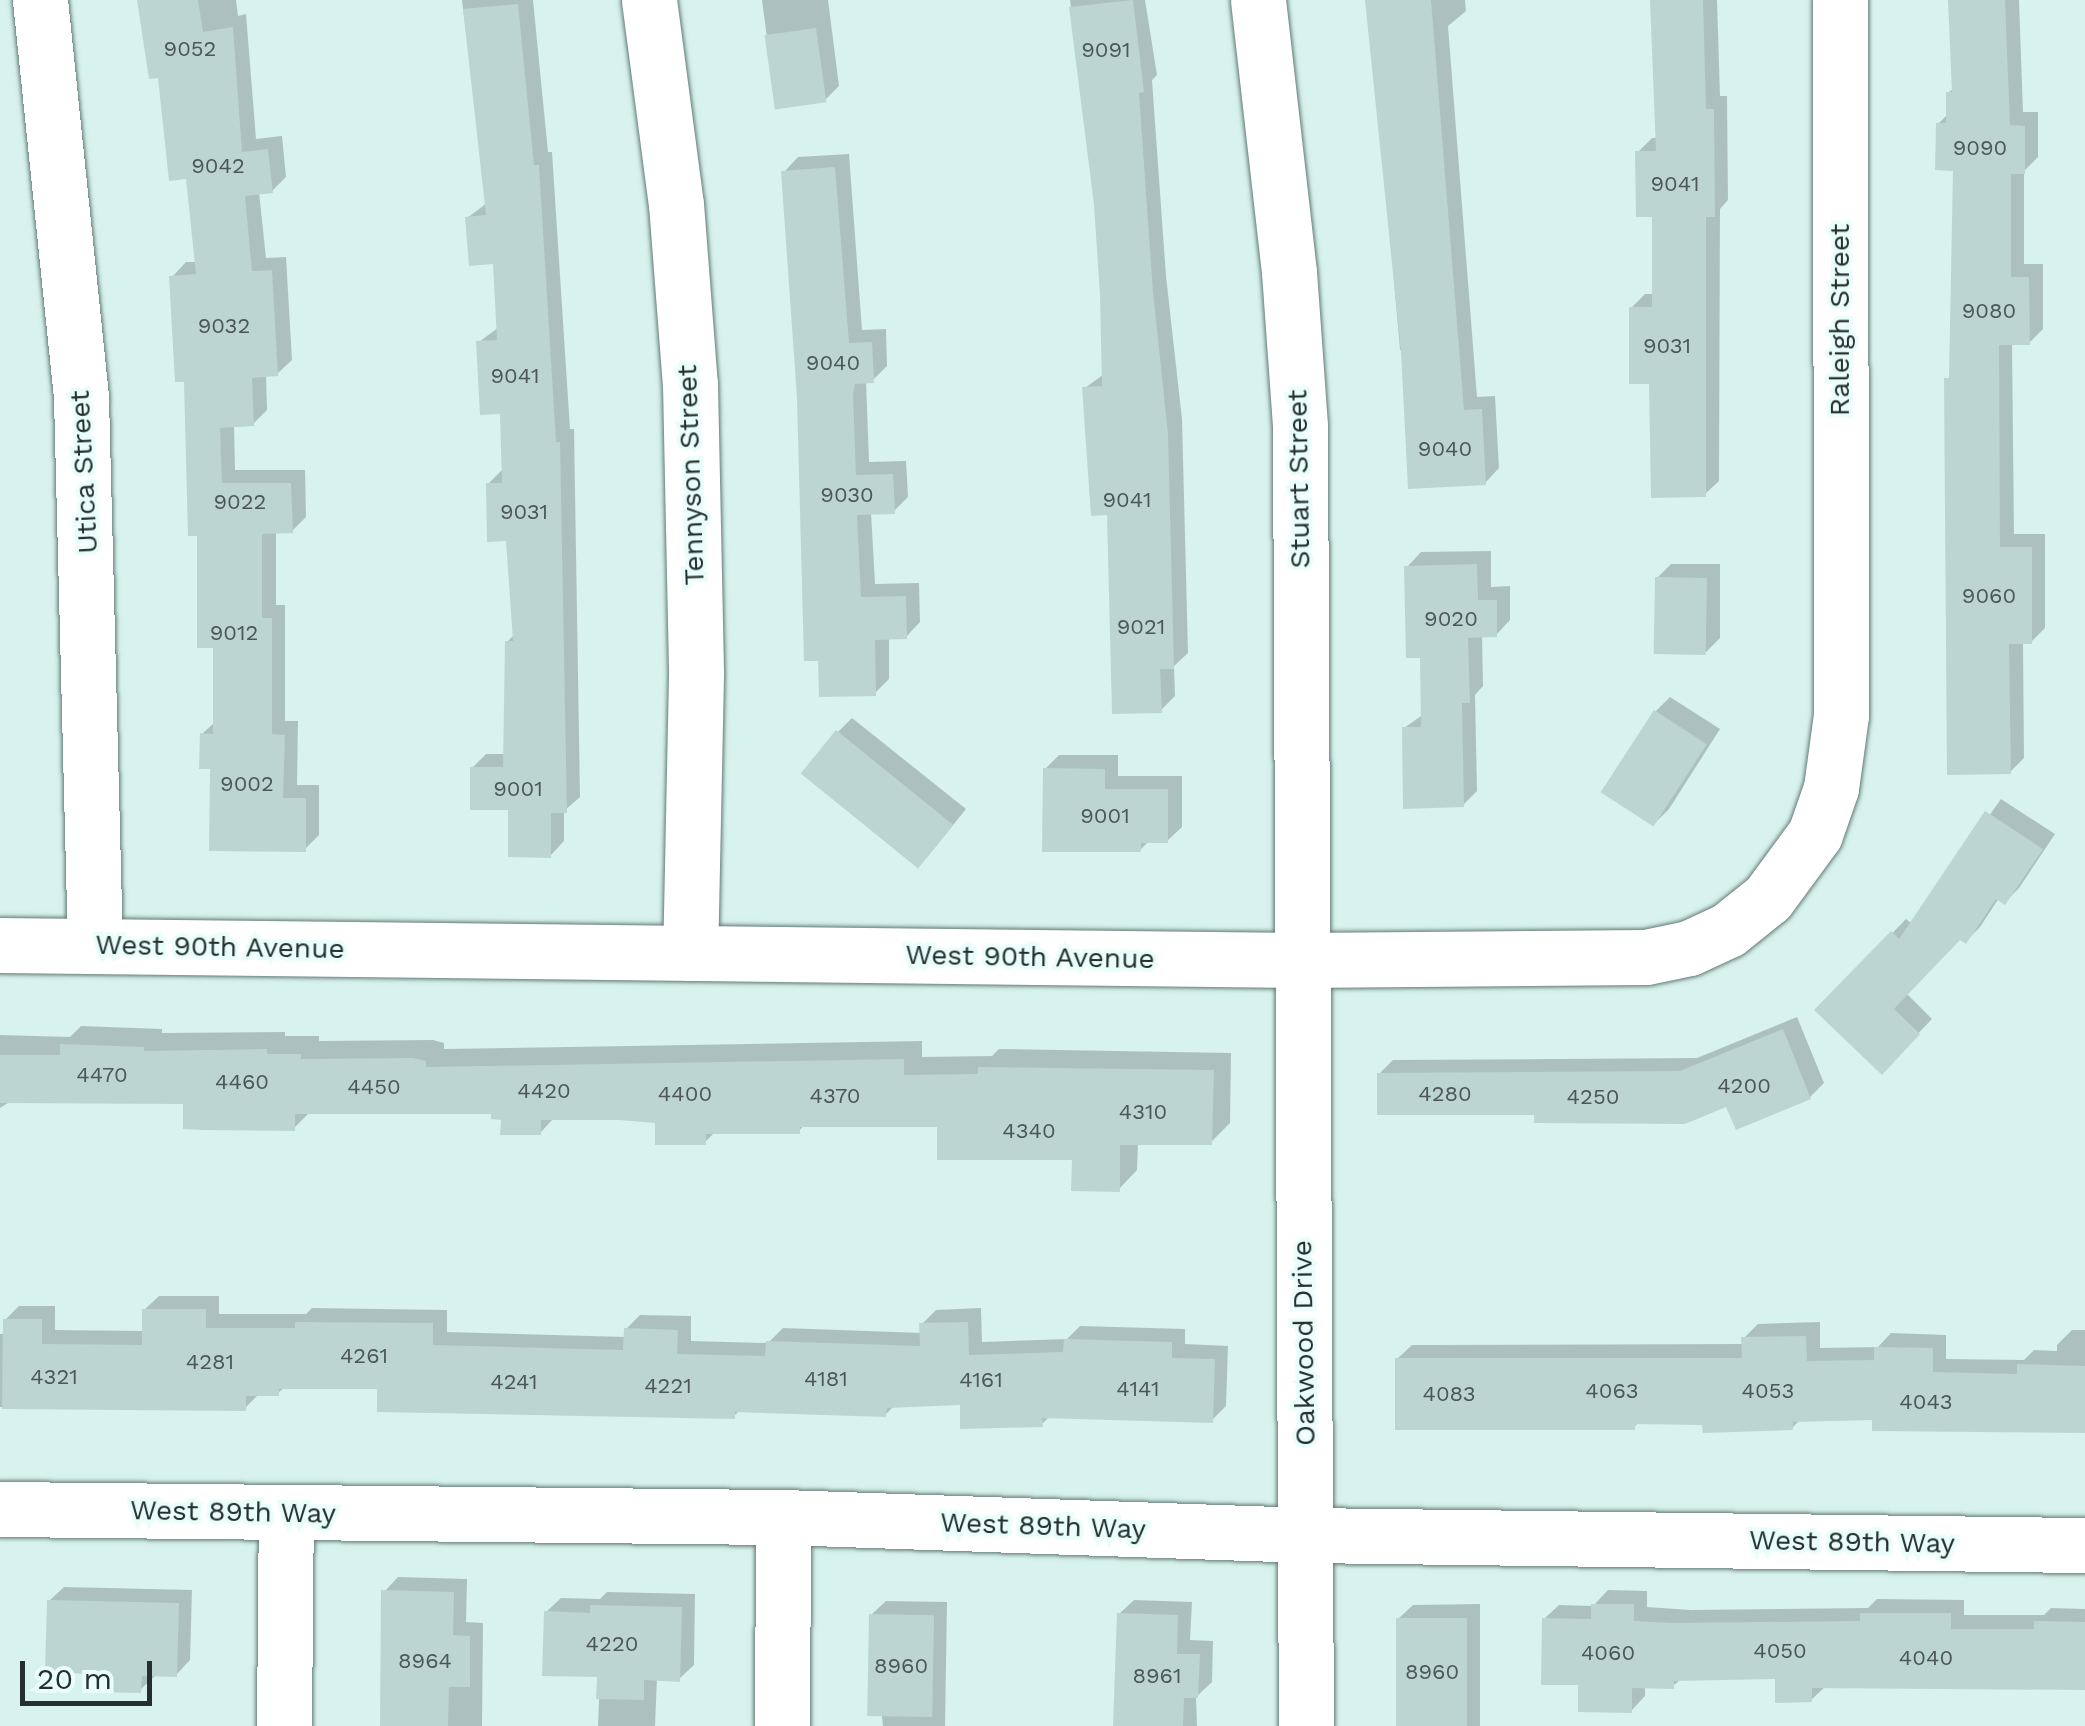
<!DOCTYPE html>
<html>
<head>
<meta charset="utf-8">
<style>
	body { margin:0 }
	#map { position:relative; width:2085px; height:1726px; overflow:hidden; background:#d8f2ed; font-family:"Work Sans",sans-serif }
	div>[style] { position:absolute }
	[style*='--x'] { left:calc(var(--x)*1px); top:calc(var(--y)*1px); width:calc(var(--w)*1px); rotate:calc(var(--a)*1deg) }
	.shadow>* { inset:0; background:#0003 }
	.building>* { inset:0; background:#bcd5d0; transform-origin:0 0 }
	.roads { filter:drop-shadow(0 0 2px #627a75) drop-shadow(0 0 2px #627a75) }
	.minor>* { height:55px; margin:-27.5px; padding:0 27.5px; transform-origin:27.5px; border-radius:27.5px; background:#fff }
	span { translate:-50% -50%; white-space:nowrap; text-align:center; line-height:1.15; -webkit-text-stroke:8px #e9fefa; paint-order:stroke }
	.number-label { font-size:22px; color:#4b5856 }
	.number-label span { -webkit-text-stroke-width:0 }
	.street-label { font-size:28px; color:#252f2d }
	.scale { position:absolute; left:20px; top:1661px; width:132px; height:45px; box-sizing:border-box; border:5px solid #252f2d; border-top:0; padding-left:12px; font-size:30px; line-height:35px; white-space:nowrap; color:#252f2d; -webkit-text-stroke:8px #e9fefa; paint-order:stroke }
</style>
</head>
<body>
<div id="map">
	<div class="shadow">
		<i style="clip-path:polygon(141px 0,236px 0,238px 16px,246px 14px,256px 139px,282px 136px,286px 177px,272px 191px,259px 192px,266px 258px,286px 257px,292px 360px,277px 374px,266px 374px,267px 410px,253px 424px,234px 425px,235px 470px,305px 470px,306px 517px,292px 531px,276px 531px,276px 605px,285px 605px,285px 721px,298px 721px,297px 785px,319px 785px,319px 835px,304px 850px,213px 767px,202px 734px,216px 721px,216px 646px,172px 277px,186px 262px,197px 262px,188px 177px)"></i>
		<i style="clip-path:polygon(462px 0,533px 0,548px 152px,552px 152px,570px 429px,574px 429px,580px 797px,564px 811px,564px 841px,550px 856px,472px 768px,486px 754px,506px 754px,507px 642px,515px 634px,509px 538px,488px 484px,502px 470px,502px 412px,479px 342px,499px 327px,495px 261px,467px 218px,487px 203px)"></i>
		<i style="clip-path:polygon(762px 0,828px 0,839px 86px,825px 100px,776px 106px)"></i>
		<i style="clip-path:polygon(1070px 0,1145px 0,1157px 75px,1152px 80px,1166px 276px,1182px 419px,1188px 653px,1174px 666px,1175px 696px,1161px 710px,1109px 512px,1085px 388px,1104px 374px,1097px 205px)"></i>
		<i style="clip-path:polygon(1369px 0,1465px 0,1466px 11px,1448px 26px,1477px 397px,1495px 396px,1499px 468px,1485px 483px,1400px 349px)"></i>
		<i style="clip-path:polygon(1653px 0,1717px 0,1720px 96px,1727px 96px,1728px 200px,1720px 209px,1719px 481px,1704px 495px,1652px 382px,1631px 308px,1645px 294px,1654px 294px,1654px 214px,1638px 152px,1652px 138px,1658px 138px)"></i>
		<i style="clip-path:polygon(1951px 0,2019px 0,2023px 112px,2038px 112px,2038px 157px,2024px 171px,2024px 264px,2043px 264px,2043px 329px,2029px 343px,2012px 343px,2014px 534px,2045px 534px,2045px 628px,2031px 642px,2023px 642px,2024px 758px,2010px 772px,1947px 379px,1952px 375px,1955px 168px,1938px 124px,1948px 114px,1948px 93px,1955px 87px)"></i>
		<i style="clip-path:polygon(849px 154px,862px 330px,886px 329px,887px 366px,873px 380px,866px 381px,869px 462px,906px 461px,908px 497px,894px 511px,871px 512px,875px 584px,919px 583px,920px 622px,906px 637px,889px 637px,889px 679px,875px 693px,799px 398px,784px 172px,798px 157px)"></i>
		<i style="clip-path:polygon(1491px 551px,1491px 587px,1510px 586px,1510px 620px,1496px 635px,1482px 635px,1483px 686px,1475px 695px,1477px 791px,1463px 805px,1404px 728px,1424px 714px,1422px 656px,1407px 567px,1421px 552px)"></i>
		<i style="clip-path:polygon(1671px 564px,1720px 564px,1720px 638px,1706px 652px,1657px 578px)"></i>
		<i style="clip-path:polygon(1670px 697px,1720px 729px,1669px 809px,1655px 823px,1656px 711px)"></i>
		<i style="clip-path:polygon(852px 718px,966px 809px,933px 850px,838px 732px)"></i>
		<i style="clip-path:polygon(1059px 755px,1118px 755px,1118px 776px,1182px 776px,1182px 827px,1167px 841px,1149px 841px,1140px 850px,1045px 769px)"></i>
		<i style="clip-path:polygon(2001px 799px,2055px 834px,2019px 888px,2005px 902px,1999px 898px,1980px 927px,1966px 941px,1960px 937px,1906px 993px,1932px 1019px,1882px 1071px,1818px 1010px,1906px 919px,1912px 924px)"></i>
		<i style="clip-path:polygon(1797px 1017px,1824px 1083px,1810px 1097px,1536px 1113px,1379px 1074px,1393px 1060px,1697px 1058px)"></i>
		<i style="clip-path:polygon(81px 1026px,162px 1029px,162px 1033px,285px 1032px,285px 1036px,319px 1036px,319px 1041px,433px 1040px,444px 1043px,444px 1049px,922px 1041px,922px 1057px,992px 1056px,999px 1049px,1231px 1053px,1230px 1123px,1211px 1142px,1138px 1142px,1137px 1170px,1119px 1189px,1074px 1158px,940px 1124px,805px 1124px,799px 1131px,716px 1131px,705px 1142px,658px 1121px,554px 1118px,540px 1133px,493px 1111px,311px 1111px,294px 1128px,186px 1102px,11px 1101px,0 1108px,0 1035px,70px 1037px)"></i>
		<i style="clip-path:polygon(159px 1296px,219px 1296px,219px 1314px,306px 1314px,312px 1308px,447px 1310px,447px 1332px,626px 1337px,626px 1329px,640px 1315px,691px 1316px,691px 1341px,768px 1343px,783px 1328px,922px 1333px,922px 1324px,936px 1310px,981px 1308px,982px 1342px,1067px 1339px,1080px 1326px,1185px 1329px,1185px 1344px,1228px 1346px,1226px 1406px,1212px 1420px,1050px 1416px,1042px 1424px,962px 1402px,895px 1405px,885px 1415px,741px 1409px,734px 1416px,380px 1387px,285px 1387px,278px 1393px,260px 1393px,245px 1408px,0 1407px,0 1334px,5px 1334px,5px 1320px,19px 1306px,55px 1306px,55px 1330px,144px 1331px,144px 1310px)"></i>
		<i style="clip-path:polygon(1820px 1322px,1820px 1348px,1878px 1347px,1891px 1333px,1946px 1335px,1946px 1359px,2024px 1360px,2034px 1350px,2057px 1351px,2057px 1345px,2072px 1330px,2085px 1330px,2085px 1430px,1875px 1417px,1800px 1420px,1792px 1428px,1640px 1421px,1634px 1427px,1397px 1359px,1412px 1345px,1744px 1344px,1744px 1338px,1758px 1324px)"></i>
		<i style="clip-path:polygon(398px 1577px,467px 1579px,466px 1622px,483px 1623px,482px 1726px,381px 1726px,384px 1592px)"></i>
		<i style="clip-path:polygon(64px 1587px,192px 1590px,190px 1660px,176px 1675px,155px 1676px,140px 1690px,49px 1601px)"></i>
		<i style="clip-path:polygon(1608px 1590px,1647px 1591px,1647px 1607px,1691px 1610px,1868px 1608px,1877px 1599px,1964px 1600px,1964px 1615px,2044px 1615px,2051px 1608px,2085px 1609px,2085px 1688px,1826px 1686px,1811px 1700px,1777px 1677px,1682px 1678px,1673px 1686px,1645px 1686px,1645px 1696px,1631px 1711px,1580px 1683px,1544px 1619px,1559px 1605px,1593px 1606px)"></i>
		<i style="clip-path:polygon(607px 1592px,695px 1594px,694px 1665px,679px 1679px,657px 1678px,655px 1726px,598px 1726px,600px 1675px,546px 1612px,561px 1598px,600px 1599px)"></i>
		<i style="clip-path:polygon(1134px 1600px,1192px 1602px,1190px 1640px,1213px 1641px,1212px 1682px,1196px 1697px,1197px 1726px,1115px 1726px,1119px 1614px)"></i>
		<i style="clip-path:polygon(886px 1601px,947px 1602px,945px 1726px,883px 1726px,871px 1615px)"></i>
		<i style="clip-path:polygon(1480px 1604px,1480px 1726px,1400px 1726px,1398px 1619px,1413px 1605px)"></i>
	</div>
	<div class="building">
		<i style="clip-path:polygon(137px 0,198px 0,203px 32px,233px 27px,242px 152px,268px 149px,273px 193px,245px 196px,252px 271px,272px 270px,278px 376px,252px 378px,254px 426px,220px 428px,222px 483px,291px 483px,293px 533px,262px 534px,262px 618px,272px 618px,272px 734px,285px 735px,283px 798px,306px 798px,306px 852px,209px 851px,210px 769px,199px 769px,200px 733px,213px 734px,213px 648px,197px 648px,197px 536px,188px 536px,184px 382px,175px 382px,169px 276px,196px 274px,186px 179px,169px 181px,158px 78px,149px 79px)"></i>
		<i style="clip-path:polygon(1133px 0,1144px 92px,1139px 93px,1153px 292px,1168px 434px,1174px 669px,1160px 669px,1162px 713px,1112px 714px,1107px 515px,1091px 516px,1082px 387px,1102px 386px,1100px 295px,1094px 205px,1069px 7px)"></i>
		<i style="clip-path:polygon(1365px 0,1431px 0,1464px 410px,1482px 409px,1486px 485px,1408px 489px,1401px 351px)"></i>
		<i style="clip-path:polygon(1650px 0,1703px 0,1706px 109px,1714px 109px,1715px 217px,1706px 217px,1706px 497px,1651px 498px,1649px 384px,1629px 384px,1629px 307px,1652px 307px,1652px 217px,1636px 217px,1635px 151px,1656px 151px)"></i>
		<i style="clip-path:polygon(1948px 0,2005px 0,2010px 125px,2025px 126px,2025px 174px,2011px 174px,2011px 277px,2029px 277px,2030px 345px,1999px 345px,2000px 547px,2032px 547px,2032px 644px,2009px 644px,2011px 774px,1947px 775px,1944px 378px,1949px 378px,1953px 171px,1935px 170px,1936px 123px,1946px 123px,1946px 92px,1952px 92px)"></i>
		<i style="clip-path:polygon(518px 4px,534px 165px,539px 165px,556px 442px,560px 442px,567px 813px,551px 813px,551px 858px,508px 857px,508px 810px,470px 810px,470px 767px,503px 767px,505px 641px,513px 641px,506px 541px,487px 542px,486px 483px,502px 483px,500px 414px,480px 415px,476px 341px,497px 340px,493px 264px,469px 266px,465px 217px,486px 215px,463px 9px)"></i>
		<i style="left:816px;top:28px;width:75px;height:52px;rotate:82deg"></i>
		<i style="clip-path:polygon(835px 167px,849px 343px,872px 342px,874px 383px,855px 384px,853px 395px,856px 475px,893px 474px,895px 514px,857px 515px,861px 597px,906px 596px,907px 639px,875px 640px,876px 696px,819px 697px,818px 661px,804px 661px,797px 398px,781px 171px)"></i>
		<i style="clip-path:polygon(1477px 564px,1478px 600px,1497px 600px,1497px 637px,1468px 638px,1470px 703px,1462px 703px,1464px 807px,1403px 809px,1402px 727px,1421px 727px,1420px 658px,1406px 658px,1404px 566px)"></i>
		<i style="left:1655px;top:577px;width:52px;height:77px;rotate:1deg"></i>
		<i style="left:1654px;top:710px;width:63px;height:98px;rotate:33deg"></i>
		<i style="left:836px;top:730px;width:151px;height:56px;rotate:39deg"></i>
		<i style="clip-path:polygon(1043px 768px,1105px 769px,1105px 789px,1168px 789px,1168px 843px,1141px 843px,1141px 852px,1042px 852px)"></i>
		<i style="clip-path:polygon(1985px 811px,2043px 849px,2005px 905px,1996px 899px,1966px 944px,1960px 940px,1894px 1009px,1920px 1034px,1882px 1075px,1814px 1010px,1891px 931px,1899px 939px)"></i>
		<i style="clip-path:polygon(1783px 1029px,1811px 1099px,1736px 1130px,1726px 1107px,1685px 1124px,1534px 1123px,1534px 1115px,1377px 1115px,1377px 1073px,1680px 1071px)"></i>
		<i style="clip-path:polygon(60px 1044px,144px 1047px,144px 1051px,267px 1049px,267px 1054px,301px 1054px,301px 1059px,413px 1058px,426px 1061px,426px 1067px,904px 1059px,904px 1075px,978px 1074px,978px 1067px,1214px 1070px,1212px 1145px,1120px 1145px,1120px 1192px,1071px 1191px,1072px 1160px,937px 1160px,937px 1127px,800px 1127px,800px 1134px,706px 1134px,706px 1145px,655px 1145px,655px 1123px,619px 1120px,541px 1120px,541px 1135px,500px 1135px,501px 1120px,491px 1119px,491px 1114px,295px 1114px,295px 1131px,202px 1130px,183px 1129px,183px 1104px,0 1103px,0 1055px,60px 1055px)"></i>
		<i style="clip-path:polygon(142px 1309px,206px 1309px,206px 1328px,295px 1328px,295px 1322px,433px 1323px,433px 1345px,623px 1350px,624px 1328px,678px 1330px,677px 1354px,765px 1356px,766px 1341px,920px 1346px,919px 1323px,968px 1322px,969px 1355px,1063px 1352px,1064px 1339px,1172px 1342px,1172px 1358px,1215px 1359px,1213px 1423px,1042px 1418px,1043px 1427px,960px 1429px,960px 1405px,887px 1408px,886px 1417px,735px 1412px,735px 1419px,377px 1412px,377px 1389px,279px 1389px,279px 1396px,246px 1396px,246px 1411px,2px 1409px,3px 1319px,42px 1319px,42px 1344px,142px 1345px)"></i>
		<i style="clip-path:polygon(1806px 1336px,1807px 1361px,1874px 1360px,1874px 1347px,1933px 1348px,1933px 1372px,2017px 1374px,2017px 1364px,2085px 1366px,2085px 1433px,1872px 1431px,1872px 1420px,1793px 1422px,1793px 1430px,1703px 1433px,1702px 1425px,1635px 1424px,1635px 1430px,1395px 1430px,1395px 1358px,1742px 1358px,1741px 1337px)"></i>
		<i style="clip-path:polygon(381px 1590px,454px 1592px,453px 1635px,470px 1636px,470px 1687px,449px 1687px,448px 1726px,380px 1726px)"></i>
		<i style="clip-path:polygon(47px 1600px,179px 1603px,177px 1677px,142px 1676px,141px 1693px,92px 1692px,92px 1674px,45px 1672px)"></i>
		<i style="clip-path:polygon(1591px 1604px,1634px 1604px,1634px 1621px,1675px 1623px,1860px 1621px,1860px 1613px,1951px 1613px,1951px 1629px,2034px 1629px,2034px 1621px,2085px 1622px,2085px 1690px,1812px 1688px,1812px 1702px,1775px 1703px,1775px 1679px,1674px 1681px,1674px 1689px,1632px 1688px,1632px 1713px,1578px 1712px,1578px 1685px,1541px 1685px,1542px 1618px,1591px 1619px)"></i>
		<i style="clip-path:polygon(590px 1605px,682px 1607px,680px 1682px,644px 1680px,644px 1700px,596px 1699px,597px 1677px,542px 1676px,544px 1611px,590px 1613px)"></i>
		<i style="clip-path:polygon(1117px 1613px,1178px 1615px,1177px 1654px,1200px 1654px,1198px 1698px,1184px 1698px,1183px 1726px,1113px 1726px)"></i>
		<i style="left:869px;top:1614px;width:65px;height:102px;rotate:1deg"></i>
		<i style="left:1396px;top:1618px;width:71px;height:108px"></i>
	</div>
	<div class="roads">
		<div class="minor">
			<i style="--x:40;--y:0;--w:400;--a:84.1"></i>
			<i style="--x:81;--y:398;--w:548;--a:88.54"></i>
			<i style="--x:649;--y:0;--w:206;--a:82.5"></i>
			<i style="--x:676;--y:204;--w:181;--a:85.6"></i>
			<i style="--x:690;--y:384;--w:291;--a:88.8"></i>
			<i style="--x:696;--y:675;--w:278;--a:91.2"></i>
			<i style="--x:1258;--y:0;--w:274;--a:83.5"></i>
			<i style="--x:1289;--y:272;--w:155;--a:85.9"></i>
			<i style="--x:1300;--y:427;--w:1299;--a:89.74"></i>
			<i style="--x:0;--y:945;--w:1300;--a:0.66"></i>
			<i style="--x:1300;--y:960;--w:346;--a:-0.5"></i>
			<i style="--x:1646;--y:957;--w:44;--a:-11.8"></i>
			<i style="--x:1689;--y:948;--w:43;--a:-24.8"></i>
			<i style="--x:1728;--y:930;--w:51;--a:-38.7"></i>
			<i style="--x:1768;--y:898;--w:79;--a:-53.7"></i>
			<i style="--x:1815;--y:834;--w:49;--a:-70.8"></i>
			<i style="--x:1831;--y:788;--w:74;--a:-82.2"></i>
			<i style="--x:1841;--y:715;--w:715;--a:-90.08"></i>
			<i style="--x:0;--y:1509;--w:783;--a:0.59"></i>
			<i style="--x:783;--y:1517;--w:523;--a:1.97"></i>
			<i style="--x:1306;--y:1535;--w:779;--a:0.74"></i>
			<i style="--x:284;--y:1726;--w:213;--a:-89.5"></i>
			<i style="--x:782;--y:1726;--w:209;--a:-89.7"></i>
		</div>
	</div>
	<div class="number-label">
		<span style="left:190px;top:49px">9052</span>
		<span style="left:1106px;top:50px">9091</span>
		<span style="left:1980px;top:148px">9090</span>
		<span style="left:218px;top:166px">9042</span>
		<span style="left:1675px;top:184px">9041</span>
		<span style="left:1989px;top:311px">9080</span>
		<span style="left:224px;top:326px">9032</span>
		<span style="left:1667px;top:346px">9031</span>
		<span style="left:833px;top:363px">9040</span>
		<span style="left:515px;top:376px">9041</span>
		<span style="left:1445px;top:449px">9040</span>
		<span style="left:847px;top:495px">9030</span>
		<span style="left:1127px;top:500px">9041</span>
		<span style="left:240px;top:502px">9022</span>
		<span style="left:524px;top:512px">9031</span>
		<span style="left:1989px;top:596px">9060</span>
		<span style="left:1451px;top:619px">9020</span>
		<span style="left:1141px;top:627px">9021</span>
		<span style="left:234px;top:633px">9012</span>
		<span style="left:247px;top:784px">9002</span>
		<span style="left:518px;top:789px">9001</span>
		<span style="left:1105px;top:816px">9001</span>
		<span style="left:102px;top:1075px">4470</span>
		<span style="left:242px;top:1082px">4460</span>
		<span style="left:1744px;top:1086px">4200</span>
		<span style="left:374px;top:1087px">4450</span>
		<span style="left:544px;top:1091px">4420</span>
		<span style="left:685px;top:1094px">4400</span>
		<span style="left:1445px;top:1094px">4280</span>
		<span style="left:835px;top:1096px">4370</span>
		<span style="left:1593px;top:1097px">4250</span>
		<span style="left:1143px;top:1112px">4310</span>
		<span style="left:1029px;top:1131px">4340</span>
		<span style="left:364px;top:1356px">4261</span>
		<span style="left:210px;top:1362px">4281</span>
		<span style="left:54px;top:1377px">4321</span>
		<span style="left:826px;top:1379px">4181</span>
		<span style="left:981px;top:1380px">4161</span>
		<span style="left:514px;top:1382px">4241</span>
		<span style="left:668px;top:1386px">4221</span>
		<span style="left:1138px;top:1389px">4141</span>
		<span style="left:1612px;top:1391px">4063</span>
		<span style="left:1768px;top:1391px">4053</span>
		<span style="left:1449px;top:1394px">4083</span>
		<span style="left:1926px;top:1402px">4043</span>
		<span style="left:612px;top:1644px">4220</span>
		<span style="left:1780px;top:1651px">4050</span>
		<span style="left:1608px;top:1653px">4060</span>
		<span style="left:1926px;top:1658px">4040</span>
		<span style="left:425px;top:1661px">8964</span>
		<span style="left:901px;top:1666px">8960</span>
		<span style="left:1432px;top:1672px">8960</span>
		<span style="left:1157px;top:1676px">8961</span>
	</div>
	<div class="street-label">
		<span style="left:1840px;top:320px;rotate:-90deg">Raleigh Street</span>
		<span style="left:84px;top:472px;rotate:-93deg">Utica Street</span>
		<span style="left:691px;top:475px;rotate:-92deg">Tennyson Street</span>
		<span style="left:1299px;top:479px;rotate:-91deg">Stuart Street</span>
		<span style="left:220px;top:947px;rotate:1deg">West 90th Avenue</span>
		<span style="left:1030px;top:957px;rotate:1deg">West 90th Avenue</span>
		<span style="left:1304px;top:1343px;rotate:-91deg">Oakwood Drive</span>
		<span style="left:233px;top:1512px;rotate:1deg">West 89th Way</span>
		<span style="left:1043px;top:1526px;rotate:2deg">West 89th Way</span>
		<span style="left:1852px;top:1542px;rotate:1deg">West 89th Way</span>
	</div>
	<div class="scale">20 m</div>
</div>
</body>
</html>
